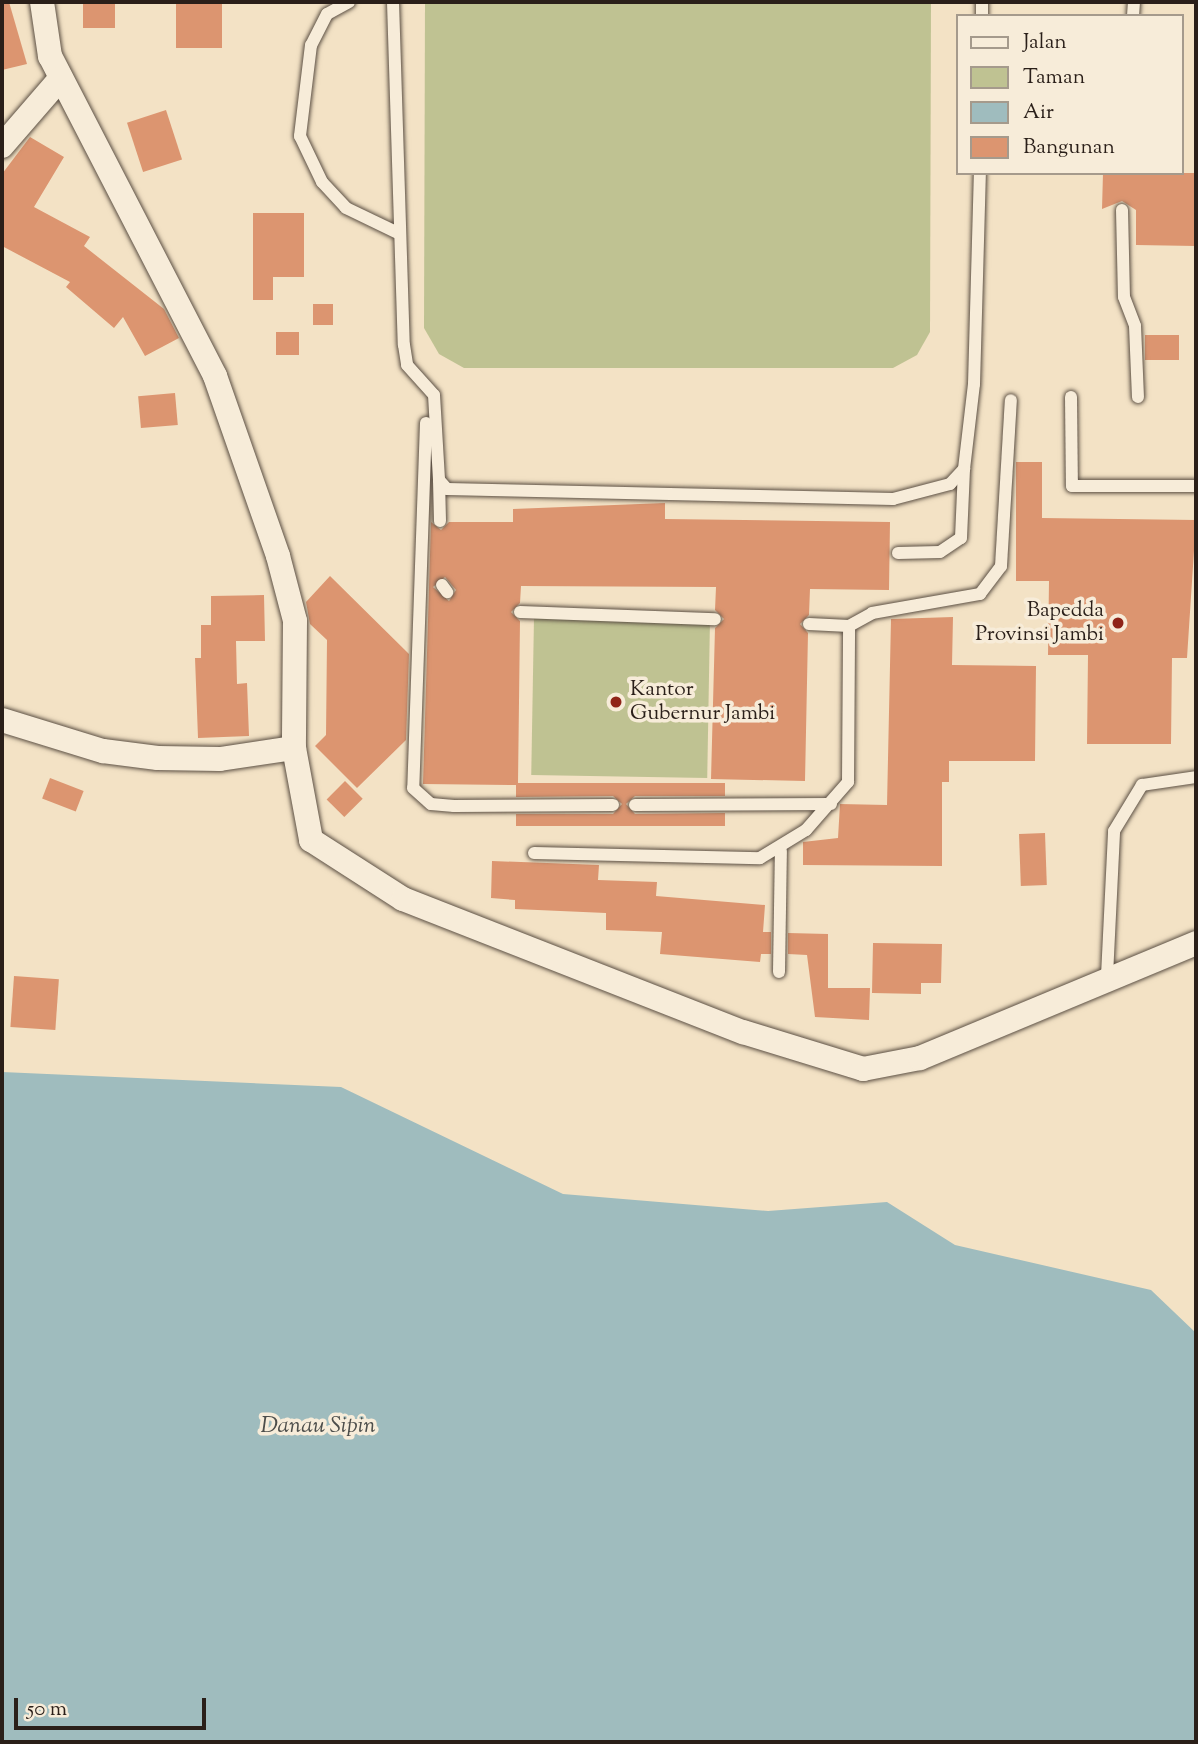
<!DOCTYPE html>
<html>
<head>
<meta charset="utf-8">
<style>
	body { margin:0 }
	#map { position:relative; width:1198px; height:1744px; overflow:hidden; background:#f3e2c5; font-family:"Sorts Mill Goudy",serif }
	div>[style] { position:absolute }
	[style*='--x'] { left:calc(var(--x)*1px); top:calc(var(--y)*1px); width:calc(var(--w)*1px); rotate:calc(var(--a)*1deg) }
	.green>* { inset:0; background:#bfc292; transform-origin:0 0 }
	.water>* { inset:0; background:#9fbcbe }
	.building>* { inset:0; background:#dc9570; transform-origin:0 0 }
	.roads { filter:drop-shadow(0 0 2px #5c5044) drop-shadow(0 0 2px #5c5044) }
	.lane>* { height:12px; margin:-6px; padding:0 6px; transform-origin:6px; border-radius:6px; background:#f7ecd9 }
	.street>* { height:24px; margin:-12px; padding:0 12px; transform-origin:12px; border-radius:12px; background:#f7ecd9 }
	.dots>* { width:19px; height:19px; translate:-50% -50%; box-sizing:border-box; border:4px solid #f7ecd9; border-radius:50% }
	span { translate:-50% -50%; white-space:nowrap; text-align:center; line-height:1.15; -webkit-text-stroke:7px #f7ecd9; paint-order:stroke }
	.poi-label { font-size:21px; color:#2a1f19 }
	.right { translate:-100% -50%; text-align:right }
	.left { translate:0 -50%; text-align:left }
	.water-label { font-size:23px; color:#4d4e4b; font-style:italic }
	.frame { position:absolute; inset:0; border:4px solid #2a1f19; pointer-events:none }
	.legend { position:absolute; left:956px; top:14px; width:228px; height:161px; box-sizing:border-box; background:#f7ecd9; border:2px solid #a59a8c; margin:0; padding:9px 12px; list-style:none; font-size:21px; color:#2a1f19 }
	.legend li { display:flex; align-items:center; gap:14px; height:35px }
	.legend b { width:35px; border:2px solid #a59a8c }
	.scale { position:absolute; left:14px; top:1698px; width:192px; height:32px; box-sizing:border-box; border:4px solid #2a1f19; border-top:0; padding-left:9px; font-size:21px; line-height:24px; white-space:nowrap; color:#2a1f19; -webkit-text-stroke:5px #f7ecd9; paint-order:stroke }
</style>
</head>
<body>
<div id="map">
	<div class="green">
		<i style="clip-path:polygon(425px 2px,931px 2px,930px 332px,917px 355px,893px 368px,464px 368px,439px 354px,424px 328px)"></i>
		<i style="left:534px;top:617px;width:176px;height:158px;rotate:1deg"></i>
	</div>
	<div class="water">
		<i style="clip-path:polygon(2px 1072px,341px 1087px,563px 1194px,768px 1211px,887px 1202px,955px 1245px,1151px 1290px,1196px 1333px,1196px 1742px,2px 1742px)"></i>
	</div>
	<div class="building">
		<i style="clip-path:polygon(2px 2px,9px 2px,27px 64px,2px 70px)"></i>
		<i style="left:83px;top:2px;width:32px;height:26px"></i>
		<i style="left:176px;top:2px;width:46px;height:46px"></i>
		<i style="left:166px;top:110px;width:52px;height:41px;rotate:72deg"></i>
		<i style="clip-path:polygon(30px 137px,64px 157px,34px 207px,90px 237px,84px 246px,164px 309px,179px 338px,145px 356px,123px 317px,114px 328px,66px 287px,70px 282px,2px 246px,2px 174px)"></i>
		<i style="clip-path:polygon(1103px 173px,1196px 173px,1196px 246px,1136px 245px,1136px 210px,1122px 201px,1102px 209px)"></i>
		<i style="clip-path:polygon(253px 213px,304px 213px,304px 277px,273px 277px,273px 300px,253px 300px)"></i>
		<i style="left:313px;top:304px;width:20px;height:21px"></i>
		<i style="left:276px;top:332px;width:23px;height:23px"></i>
		<i style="left:1145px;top:335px;width:34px;height:25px"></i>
		<i style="left:175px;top:393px;width:32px;height:37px;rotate:85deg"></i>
		<i style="clip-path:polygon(1016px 462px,1042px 462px,1042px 518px,1196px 520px,1187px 658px,1172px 658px,1171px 744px,1087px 744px,1088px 655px,1048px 655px,1049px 581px,1016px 581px)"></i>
		<i style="clip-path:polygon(evenodd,665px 503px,665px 519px,890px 522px,889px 590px,810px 589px,809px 615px,800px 624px,808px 633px,805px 781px,711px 779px,715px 628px,724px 619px,715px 610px,716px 587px,521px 586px,520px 603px,511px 612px,520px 621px,518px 783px,725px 783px,725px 796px,635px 796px,626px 804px,635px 814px,725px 813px,725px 826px,516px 826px,516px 814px,613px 814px,622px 804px,613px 796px,516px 797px,516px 785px,423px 784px,431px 522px,441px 530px,449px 522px,513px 522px,513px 509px,665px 503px,445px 577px,456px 590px,449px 601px,433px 587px,445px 577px)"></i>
		<i style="clip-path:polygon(330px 576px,409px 654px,406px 740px,357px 788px,315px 746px,326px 735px,327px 640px,310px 624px,306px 602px)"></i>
		<i style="clip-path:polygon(264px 595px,265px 641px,236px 641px,237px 684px,247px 683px,249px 736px,198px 738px,195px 658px,201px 658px,201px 625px,211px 625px,211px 596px)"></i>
		<i style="clip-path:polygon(953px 617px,952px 665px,1036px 666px,1035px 761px,949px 761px,949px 782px,942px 782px,942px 866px,803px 865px,803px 842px,838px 838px,840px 804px,887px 805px,891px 619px)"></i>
		<i style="left:50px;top:778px;width:36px;height:22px;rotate:21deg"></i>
		<i style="left:345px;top:781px;width:25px;height:26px;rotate:45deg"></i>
		<i style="left:1045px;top:833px;width:52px;height:26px;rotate:88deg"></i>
		<i style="clip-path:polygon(492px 861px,599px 865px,598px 880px,657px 882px,656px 896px,765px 905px,763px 932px,771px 932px,771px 954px,761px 954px,760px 962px,660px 954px,662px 932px,606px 930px,606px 913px,515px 909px,515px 900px,491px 898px)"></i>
		<i style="clip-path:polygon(788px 933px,828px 934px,828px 988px,870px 988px,869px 1020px,815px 1017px,807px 955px,788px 954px)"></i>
		<i style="clip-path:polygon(873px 943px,942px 944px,941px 983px,921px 983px,921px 994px,872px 993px)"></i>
		<i style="left:14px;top:976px;width:45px;height:51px;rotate:4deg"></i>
	</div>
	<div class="roads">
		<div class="lane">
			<i style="--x:349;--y:2;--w:25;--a:151"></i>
			<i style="--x:327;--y:14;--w:35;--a:117"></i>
			<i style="--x:311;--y:45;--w:92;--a:96.9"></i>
			<i style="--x:300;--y:136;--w:51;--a:64.4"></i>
			<i style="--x:322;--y:182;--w:35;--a:47"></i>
			<i style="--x:346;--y:208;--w:58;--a:25.7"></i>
			<i style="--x:393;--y:2;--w:343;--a:88.2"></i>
			<i style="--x:404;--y:345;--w:20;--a:81"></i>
			<i style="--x:407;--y:365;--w:40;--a:48"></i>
			<i style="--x:434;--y:395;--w:85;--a:86.6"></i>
			<i style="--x:439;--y:480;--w:12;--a:48"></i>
			<i style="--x:447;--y:489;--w:446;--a:1.3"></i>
			<i style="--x:893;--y:499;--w:59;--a:-14.7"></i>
			<i style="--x:950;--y:484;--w:21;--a:-47"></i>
			<i style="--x:964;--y:469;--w:86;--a:-83.3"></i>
			<i style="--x:974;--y:384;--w:211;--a:-88.4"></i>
			<i style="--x:982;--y:16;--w:14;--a:-90"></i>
			<i style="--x:1133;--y:16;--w:14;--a:-86"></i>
			<i style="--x:1122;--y:210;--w:87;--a:88.7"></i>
			<i style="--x:1124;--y:297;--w:31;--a:69"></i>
			<i style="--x:1135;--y:326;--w:71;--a:87.6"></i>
			<i style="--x:1071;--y:397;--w:89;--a:89.4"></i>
			<i style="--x:1072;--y:486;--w:124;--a:0"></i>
			<i style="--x:426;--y:423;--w:365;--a:92"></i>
			<i style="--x:413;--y:788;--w:24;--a:42"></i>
			<i style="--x:431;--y:804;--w:23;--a:5"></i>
			<i style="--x:454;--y:806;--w:159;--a:-0.4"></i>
			<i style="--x:439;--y:480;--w:41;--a:88.6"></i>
			<i style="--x:898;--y:553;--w:42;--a:-1.4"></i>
			<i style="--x:940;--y:552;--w:25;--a:-34"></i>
			<i style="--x:961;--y:538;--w:69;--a:-87.5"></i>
			<i style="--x:442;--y:585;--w:9;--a:54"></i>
			<i style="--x:520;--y:612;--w:195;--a:2.1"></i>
			<i style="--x:809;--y:624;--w:40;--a:2.9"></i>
			<i style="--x:635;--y:805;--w:196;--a:-0.3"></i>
			<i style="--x:534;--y:853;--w:226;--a:1.3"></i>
			<i style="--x:760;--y:858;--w:54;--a:-31.3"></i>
			<i style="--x:806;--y:830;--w:64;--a:-48.8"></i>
			<i style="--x:848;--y:782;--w:156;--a:-89.6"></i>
			<i style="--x:849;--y:626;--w:26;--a:-29"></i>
			<i style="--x:872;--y:613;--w:110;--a:-10"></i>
			<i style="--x:980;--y:594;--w:35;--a:-53"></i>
			<i style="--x:1001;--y:566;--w:166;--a:-86.6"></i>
			<i style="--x:779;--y:972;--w:121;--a:-89.1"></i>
			<i style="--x:1107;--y:976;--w:145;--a:-87.2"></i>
			<i style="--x:1114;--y:831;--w:54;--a:-58.7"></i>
			<i style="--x:1142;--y:785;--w:55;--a:-8.4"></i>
		</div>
		<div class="street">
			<i style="--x:42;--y:2;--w:55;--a:81.6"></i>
			<i style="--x:50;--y:56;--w:360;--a:62.7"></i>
			<i style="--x:215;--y:376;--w:191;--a:70.7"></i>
			<i style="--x:278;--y:556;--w:67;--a:75.3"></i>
			<i style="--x:295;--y:621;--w:127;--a:90.5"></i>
			<i style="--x:294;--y:748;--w:94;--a:79.5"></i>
			<i style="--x:311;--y:840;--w:109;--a:32.7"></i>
			<i style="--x:403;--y:899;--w:365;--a:21.4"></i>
			<i style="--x:743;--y:1032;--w:126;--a:17.1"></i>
			<i style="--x:863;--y:1069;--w:58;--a:-10.9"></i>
			<i style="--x:920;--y:1058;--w:299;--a:-22.6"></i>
			<i style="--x:2;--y:146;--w:90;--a:-49.1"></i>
			<i style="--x:2;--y:720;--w:106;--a:17.1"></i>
			<i style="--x:103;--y:751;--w:55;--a:7.3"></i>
			<i style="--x:158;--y:758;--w:62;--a:0.9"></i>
			<i style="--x:220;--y:759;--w:75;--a:-8.5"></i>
		</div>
	</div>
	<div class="dots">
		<i style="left:1118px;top:623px;background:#8f2418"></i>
		<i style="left:616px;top:702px;background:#8f2418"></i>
	</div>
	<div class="poi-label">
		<span class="right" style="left:1104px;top:623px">Bapedda<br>Provinsi Jambi</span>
		<span class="left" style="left:630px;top:702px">Kantor<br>Gubernur Jambi</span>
	</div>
	<div class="water-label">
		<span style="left:318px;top:1427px">Danau Sipin</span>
	</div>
	<div class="frame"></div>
	<ul class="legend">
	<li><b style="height:9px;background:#f7ecd9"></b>Jalan</li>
	<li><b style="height:19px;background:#bfc292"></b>Taman</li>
	<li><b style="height:19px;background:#9fbcbe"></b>Air</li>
	<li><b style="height:19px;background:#dc9570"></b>Bangunan</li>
	</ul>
	<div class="scale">50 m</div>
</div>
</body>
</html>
